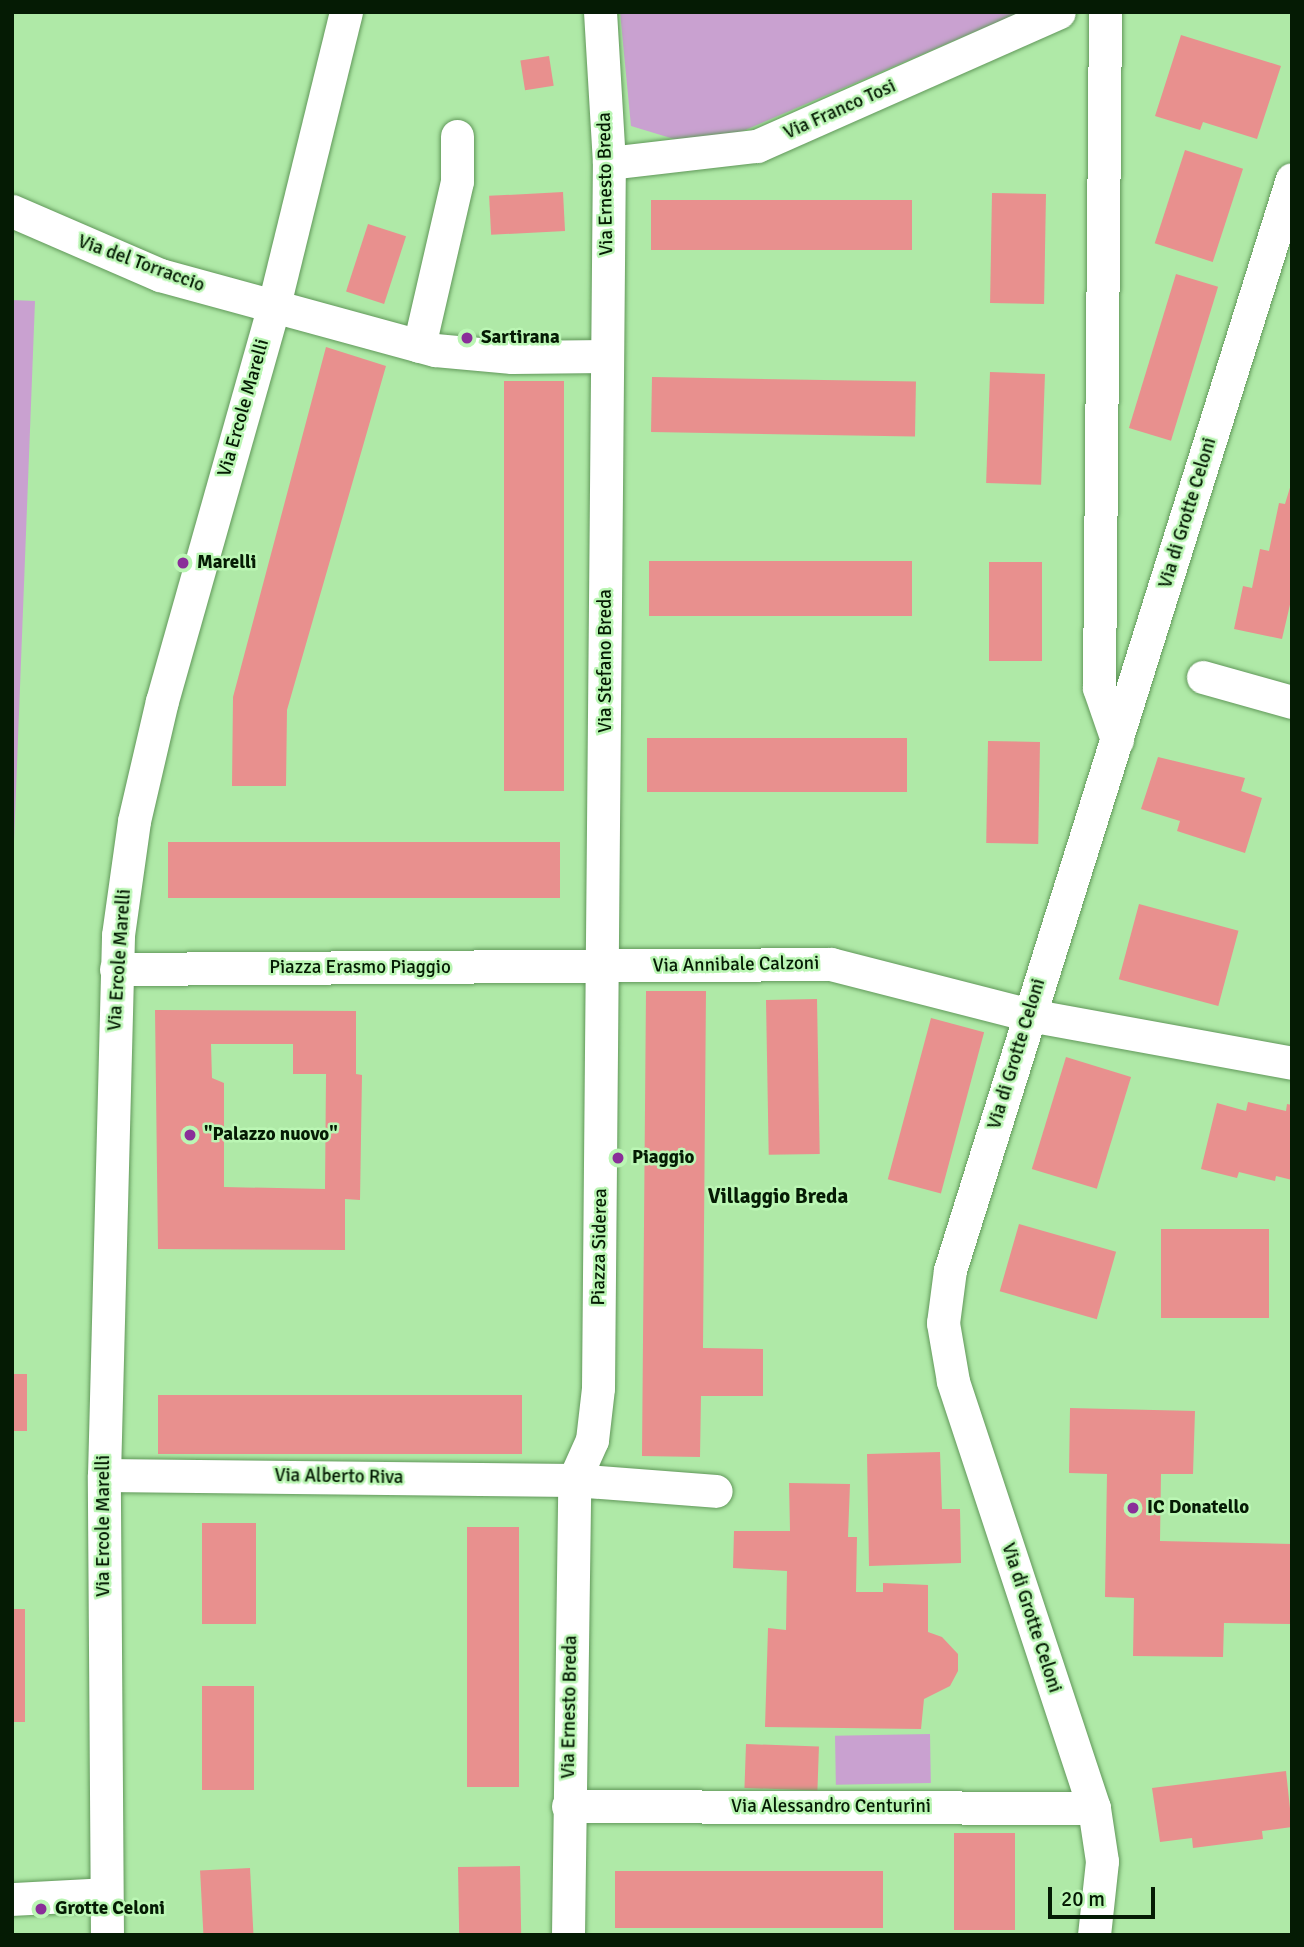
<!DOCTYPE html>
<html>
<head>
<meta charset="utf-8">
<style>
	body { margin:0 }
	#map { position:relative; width:1304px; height:1947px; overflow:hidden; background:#afe9a7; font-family:Signika,sans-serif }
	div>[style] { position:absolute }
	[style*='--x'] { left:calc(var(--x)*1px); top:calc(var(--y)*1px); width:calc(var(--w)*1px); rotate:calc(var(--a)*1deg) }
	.green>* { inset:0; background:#c9a1d0; transform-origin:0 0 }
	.building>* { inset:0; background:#e8908e; transform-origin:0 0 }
	.roads { filter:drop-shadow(0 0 2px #61985a) drop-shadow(0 0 2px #61985a) }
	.minor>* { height:33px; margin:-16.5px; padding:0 16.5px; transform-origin:16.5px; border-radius:16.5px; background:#fff }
	.dots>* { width:19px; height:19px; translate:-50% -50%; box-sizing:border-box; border:4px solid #bbf6b4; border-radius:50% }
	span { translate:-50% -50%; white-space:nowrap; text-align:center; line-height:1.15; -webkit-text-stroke:5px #bbf6b4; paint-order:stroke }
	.street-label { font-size:19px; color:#051b04 }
	.poi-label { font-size:19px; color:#051b04; font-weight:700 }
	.left { translate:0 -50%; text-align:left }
	.neighbourhood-label { font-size:21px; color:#051b04; font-weight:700 }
	.frame { position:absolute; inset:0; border:14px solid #051b04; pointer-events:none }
	.scale { position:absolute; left:1048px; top:1887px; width:107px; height:32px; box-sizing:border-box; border:4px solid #051b04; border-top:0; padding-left:9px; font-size:21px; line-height:24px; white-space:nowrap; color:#051b04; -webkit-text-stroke:5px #bbf6b4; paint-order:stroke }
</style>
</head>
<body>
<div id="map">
	<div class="green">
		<i style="clip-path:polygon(620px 12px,1021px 12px,736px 134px,674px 139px,631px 126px)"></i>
		<i style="clip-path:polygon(12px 300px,35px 301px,12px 893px)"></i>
		<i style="left:930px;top:1734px;width:49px;height:95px;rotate:89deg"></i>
	</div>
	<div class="building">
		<i style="clip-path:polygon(1181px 35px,1281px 66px,1257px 139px,1203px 122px,1200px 130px,1155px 116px)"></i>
		<i style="left:549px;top:56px;width:30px;height:29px;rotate:81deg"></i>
		<i style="left:1185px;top:150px;width:61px;height:98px;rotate:18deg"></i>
		<i style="left:563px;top:192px;width:39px;height:74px;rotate:87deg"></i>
		<i style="left:992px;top:193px;width:54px;height:110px;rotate:1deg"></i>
		<i style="left:912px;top:200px;width:50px;height:261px;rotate:90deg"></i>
		<i style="left:368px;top:224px;width:40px;height:71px;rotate:18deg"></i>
		<i style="left:1176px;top:274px;width:44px;height:161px;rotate:17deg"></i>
		<i style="clip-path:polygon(326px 347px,386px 366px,287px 710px,286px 786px,232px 786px,233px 697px)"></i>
		<i style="left:990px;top:372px;width:55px;height:111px;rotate:2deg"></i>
		<i style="left:652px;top:377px;width:264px;height:55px;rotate:1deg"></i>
		<i style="left:504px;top:381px;width:60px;height:410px"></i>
		<i style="clip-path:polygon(1292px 481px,1292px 596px,1282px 639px,1234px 629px,1243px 586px,1252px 588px,1260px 549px,1269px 551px,1279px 503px,1285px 504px)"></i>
		<i style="left:649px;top:561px;width:263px;height:55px"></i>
		<i style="left:989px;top:562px;width:53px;height:99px"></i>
		<i style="left:647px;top:738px;width:260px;height:54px"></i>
		<i style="left:988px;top:741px;width:52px;height:102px;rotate:1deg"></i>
		<i style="clip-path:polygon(1158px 757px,1245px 778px,1241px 791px,1262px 798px,1245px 853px,1177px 831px,1180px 821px,1141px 809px)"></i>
		<i style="left:168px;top:842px;width:392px;height:56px"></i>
		<i style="left:1139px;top:904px;width:103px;height:78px;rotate:15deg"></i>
		<i style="clip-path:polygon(646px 991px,706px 991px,703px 1348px,763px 1349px,763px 1396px,701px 1396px,700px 1457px,642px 1456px)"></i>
		<i style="left:817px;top:999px;width:155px;height:51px;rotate:89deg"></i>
		<i style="clip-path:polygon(evenodd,155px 1010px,356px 1011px,356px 1074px,362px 1075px,360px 1200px,345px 1199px,345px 1250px,158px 1249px,155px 1010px,211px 1044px,293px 1044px,293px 1074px,326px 1074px,325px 1189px,224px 1187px,224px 1083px,212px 1078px,211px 1044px)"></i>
		<i style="left:931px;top:1018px;width:55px;height:167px;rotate:15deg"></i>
		<i style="left:1066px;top:1057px;width:68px;height:117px;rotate:17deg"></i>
		<i style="clip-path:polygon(1248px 1102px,1286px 1111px,1287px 1104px,1292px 1105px,1292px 1180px,1276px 1176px,1275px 1181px,1239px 1172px,1237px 1178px,1201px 1169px,1217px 1103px,1246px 1111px)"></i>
		<i style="left:1019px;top:1224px;width:101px;height:70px;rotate:16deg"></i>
		<i style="left:1161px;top:1229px;width:108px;height:89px"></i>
		<i style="left:12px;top:1374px;width:15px;height:57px"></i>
		<i style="left:158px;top:1395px;width:364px;height:59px"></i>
		<i style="clip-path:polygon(1070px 1408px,1195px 1411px,1193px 1474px,1161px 1474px,1160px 1541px,1292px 1544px,1292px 1624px,1224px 1623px,1223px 1657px,1133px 1656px,1134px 1598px,1105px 1597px,1107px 1474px,1069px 1473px)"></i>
		<i style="clip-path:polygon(940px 1452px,942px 1509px,960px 1509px,961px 1563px,869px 1566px,867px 1454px)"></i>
		<i style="clip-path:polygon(789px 1483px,850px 1484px,848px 1537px,857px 1537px,856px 1592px,883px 1592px,883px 1583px,928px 1585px,928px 1632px,942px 1637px,958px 1654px,958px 1671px,950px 1686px,924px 1699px,921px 1729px,765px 1727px,768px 1628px,786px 1630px,787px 1571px,733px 1568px,734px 1531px,790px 1531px)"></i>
		<i style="left:202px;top:1523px;width:54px;height:101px"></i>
		<i style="left:467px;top:1527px;width:52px;height:260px"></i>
		<i style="left:12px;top:1609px;width:13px;height:113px"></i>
		<i style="left:202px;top:1686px;width:52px;height:104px"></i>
		<i style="left:746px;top:1744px;width:73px;height:44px;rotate:2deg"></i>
		<i style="clip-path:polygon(1286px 1771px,1292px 1827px,1262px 1831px,1263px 1839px,1193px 1848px,1192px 1838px,1160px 1842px,1152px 1788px)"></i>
		<i style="left:954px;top:1833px;width:61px;height:97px"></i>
		<i style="left:520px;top:1866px;width:69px;height:62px;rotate:89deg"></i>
		<i style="left:250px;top:1868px;width:67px;height:50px;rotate:87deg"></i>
		<i style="left:615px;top:1871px;width:268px;height:57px"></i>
	</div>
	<div class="roads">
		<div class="minor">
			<i style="--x:1105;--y:12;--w:676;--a:90.51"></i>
			<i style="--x:1099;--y:688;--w:55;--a:70.9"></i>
			<i style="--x:609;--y:163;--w:149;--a:-6.6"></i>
			<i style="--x:757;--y:146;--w:330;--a:-23.9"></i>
			<i style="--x:12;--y:211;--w:161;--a:23.4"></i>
			<i style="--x:160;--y:275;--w:285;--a:15.3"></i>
			<i style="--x:435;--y:350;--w:77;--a:5.2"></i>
			<i style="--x:512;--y:357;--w:94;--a:-0.6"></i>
			<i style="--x:419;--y:346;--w:169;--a:-77"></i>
			<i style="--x:457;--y:181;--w:45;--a:-90"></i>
			<i style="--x:1203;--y:677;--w:92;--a:15.7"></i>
			<i style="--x:116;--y:969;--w:715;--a:-0.4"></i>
			<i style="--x:831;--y:964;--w:204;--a:14.4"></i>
			<i style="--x:1029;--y:1015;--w:267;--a:10.3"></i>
			<i style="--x:104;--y:1475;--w:470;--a:0.6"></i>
			<i style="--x:574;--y:1480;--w:142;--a:4.4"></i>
			<i style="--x:568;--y:1806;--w:526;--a:0.22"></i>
			<i style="--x:12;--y:1899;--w:94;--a:-3"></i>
			<i style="--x:107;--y:1935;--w:460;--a:-90.4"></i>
			<i style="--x:104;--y:1475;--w:540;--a:-88.51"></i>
			<i style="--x:118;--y:935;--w:115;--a:-82"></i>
			<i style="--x:134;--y:821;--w:123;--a:-76.9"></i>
			<i style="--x:162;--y:701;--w:407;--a:-74.2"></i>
			<i style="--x:273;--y:309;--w:306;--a:-76.2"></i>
			<i style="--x:568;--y:1935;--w:455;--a:-89.2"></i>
			<i style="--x:574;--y:1480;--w:44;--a:-65.8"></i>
			<i style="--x:592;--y:1440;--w:52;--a:-83.4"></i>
			<i style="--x:598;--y:1388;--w:1225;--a:-89.49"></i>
			<i style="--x:609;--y:163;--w:151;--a:-93.4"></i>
			<i style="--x:1094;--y:1935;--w:74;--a:-83.8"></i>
			<i style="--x:1102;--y:1861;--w:54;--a:-98.6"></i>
			<i style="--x:1094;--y:1808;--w:450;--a:-108.3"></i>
			<i style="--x:953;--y:1381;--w:59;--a:-99.8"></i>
			<i style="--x:943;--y:1323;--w:53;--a:-82.5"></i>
			<i style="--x:950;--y:1270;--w:1143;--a:-72.6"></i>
		</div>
	</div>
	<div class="dots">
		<i style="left:467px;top:338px;background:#8a2e99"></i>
		<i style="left:183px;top:563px;background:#8a2e99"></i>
		<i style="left:190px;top:1135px;background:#8a2e99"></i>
		<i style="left:618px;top:1158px;background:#8a2e99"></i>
		<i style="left:1133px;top:1508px;background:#8a2e99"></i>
		<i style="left:41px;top:1909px;background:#8a2e99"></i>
	</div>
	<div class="street-label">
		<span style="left:840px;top:110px;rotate:-24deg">Via Franco Tosi</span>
		<span style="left:606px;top:184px;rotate:-91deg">Via Ernesto Breda</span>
		<span style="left:141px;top:264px;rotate:20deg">Via del Torraccio</span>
		<span style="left:244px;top:408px;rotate:-74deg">Via Ercole Marelli</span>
		<span style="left:1188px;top:513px;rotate:-73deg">Via di Grotte Celoni</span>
		<span style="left:606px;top:661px;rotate:-90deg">Via Stefano Breda</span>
		<span style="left:120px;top:960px;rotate:-86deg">Via Ercole Marelli</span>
		<span style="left:736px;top:965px;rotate:-1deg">Via Annibale Calzoni</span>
		<span style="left:360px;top:968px">Piazza Erasmo Piaggio</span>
		<span style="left:1017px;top:1054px;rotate:-73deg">Via di Grotte Celoni</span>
		<span style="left:600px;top:1247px;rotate:-89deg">Piazza Siderea</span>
		<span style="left:339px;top:1477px;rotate:1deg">Via Alberto Riva</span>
		<span style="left:104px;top:1526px;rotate:-90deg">Via Ercole Marelli</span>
		<span style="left:1031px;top:1618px;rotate:72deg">Via di Grotte Celoni</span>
		<span style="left:570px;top:1707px;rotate:-89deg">Via Ernesto Breda</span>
		<span style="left:831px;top:1807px">Via Alessandro Centurini</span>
	</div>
	<div class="poi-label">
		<span class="left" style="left:481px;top:338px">Sartirana</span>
		<span class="left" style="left:197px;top:563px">Marelli</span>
		<span class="left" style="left:204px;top:1135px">"Palazzo nuovo"</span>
		<span class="left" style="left:632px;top:1158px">Piaggio</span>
		<span class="left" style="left:1147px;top:1508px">IC Donatello</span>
		<span class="left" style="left:55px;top:1909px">Grotte Celoni</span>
	</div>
	<div class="neighbourhood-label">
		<span style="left:778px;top:1196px">Villaggio Breda</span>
	</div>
	<div class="frame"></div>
	<div class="scale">20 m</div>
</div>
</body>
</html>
